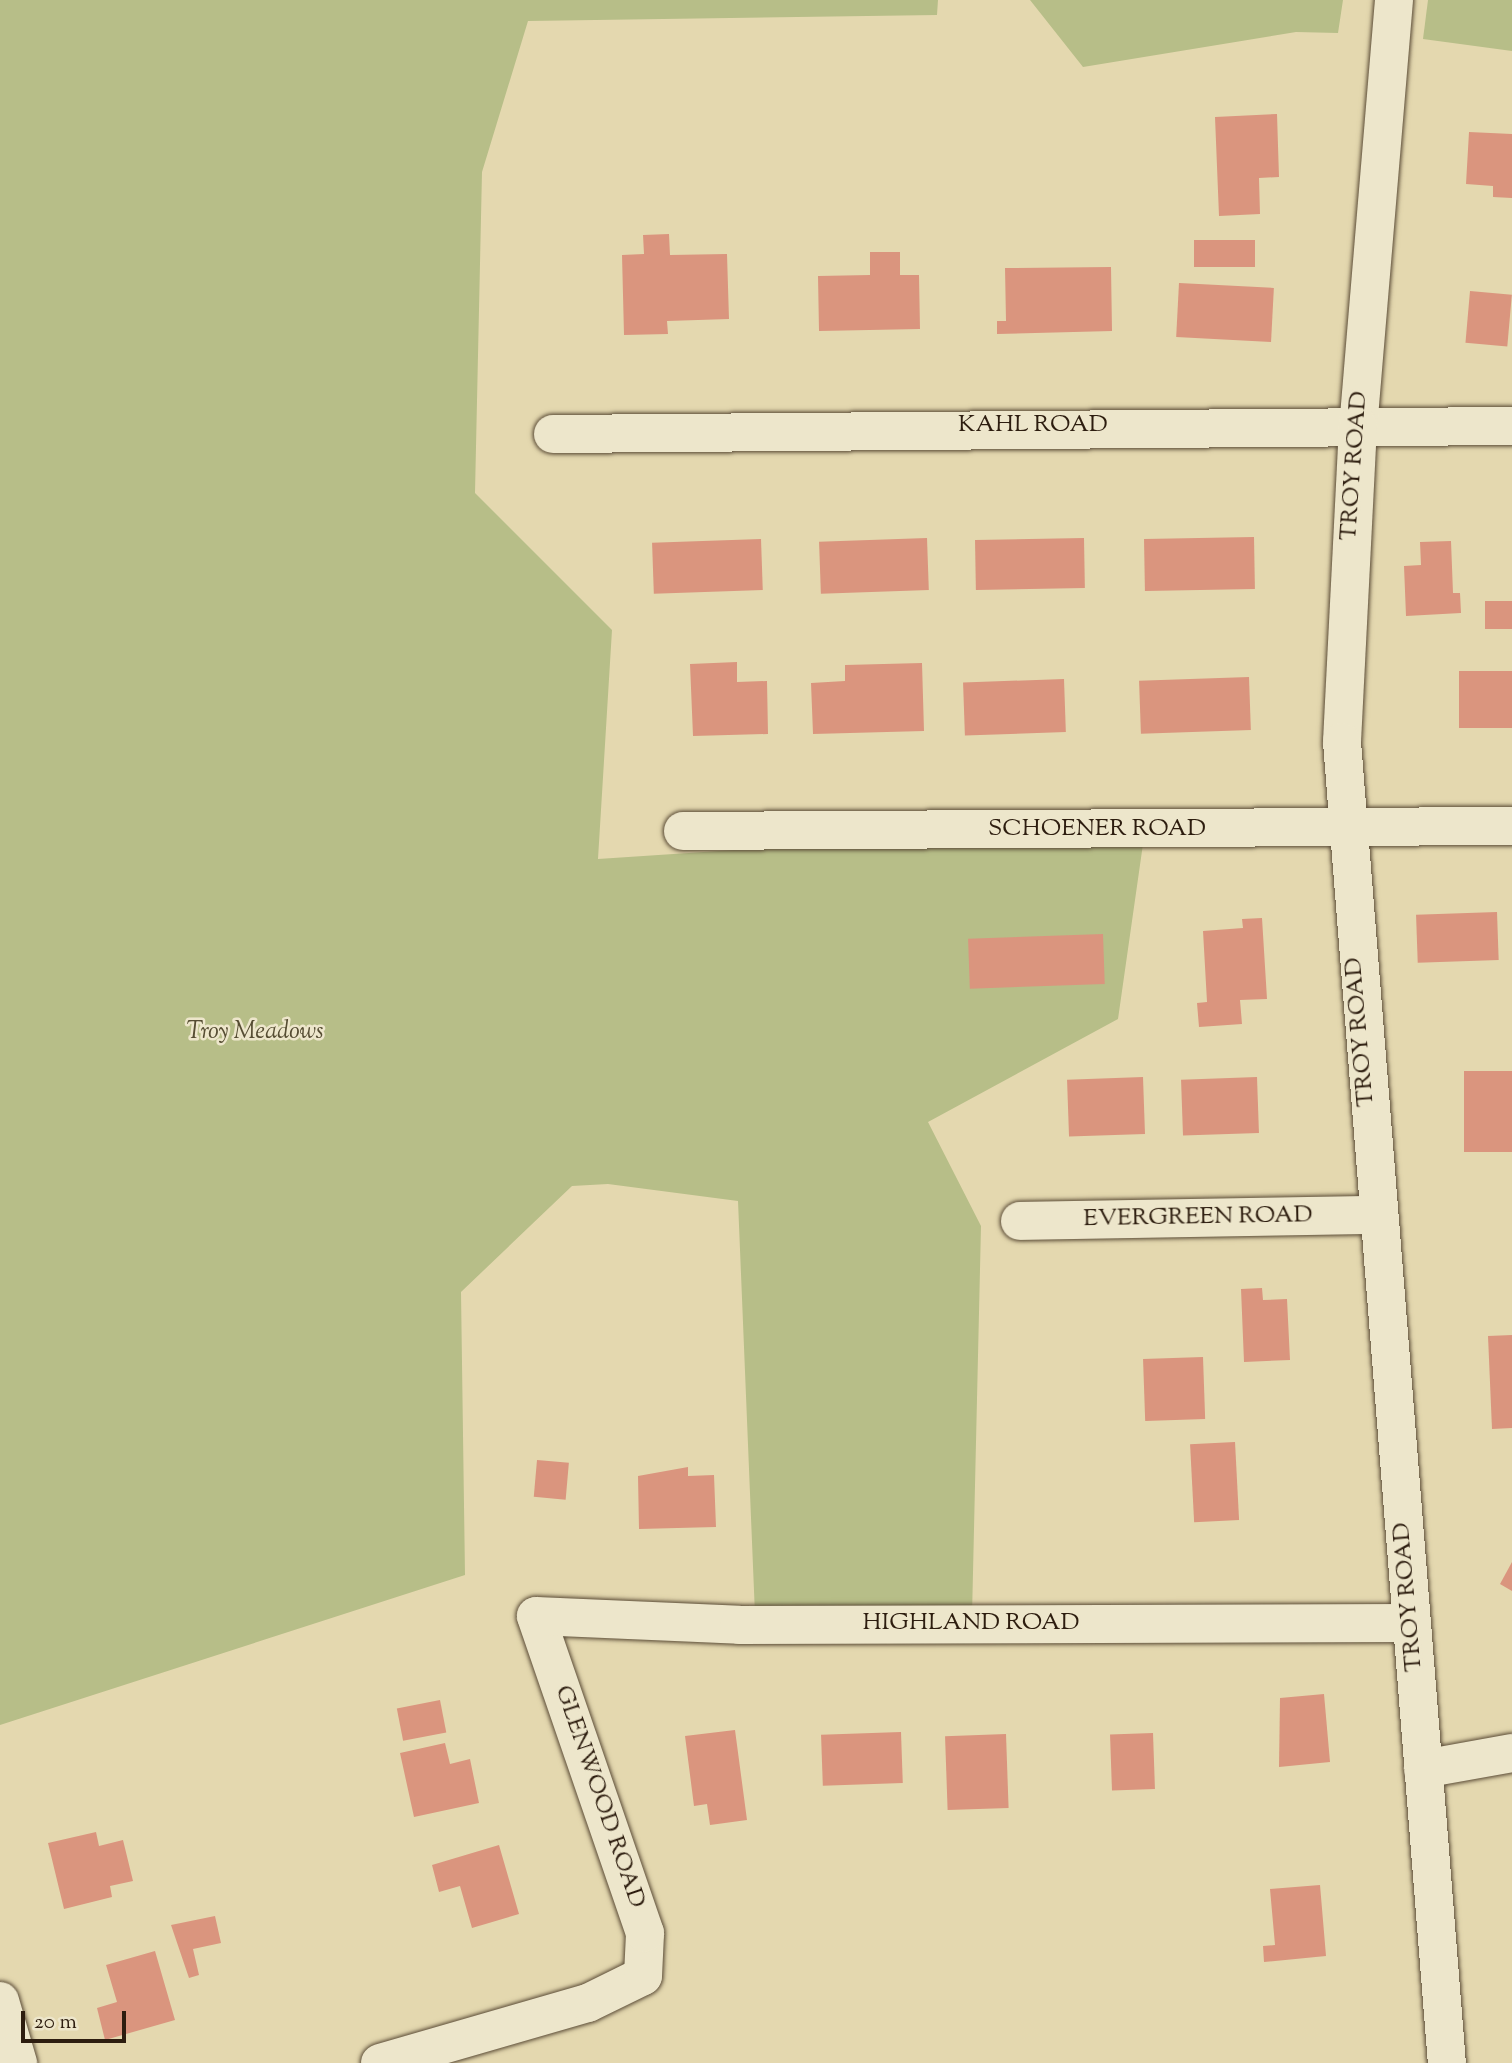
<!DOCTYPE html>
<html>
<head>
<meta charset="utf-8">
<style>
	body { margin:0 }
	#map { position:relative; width:1512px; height:2063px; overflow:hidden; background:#e4d8af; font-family:"Sorts Mill Goudy",serif }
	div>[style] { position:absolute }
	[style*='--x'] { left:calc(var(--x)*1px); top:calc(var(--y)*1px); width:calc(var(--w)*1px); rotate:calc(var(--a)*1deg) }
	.green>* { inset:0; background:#b7be88 }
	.building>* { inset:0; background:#da957e; transform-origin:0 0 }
	.roads { filter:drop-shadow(0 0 2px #5b4c37) drop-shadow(0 0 2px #5b4c37) }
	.minor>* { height:38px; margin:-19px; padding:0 19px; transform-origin:19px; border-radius:19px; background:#ede6cb }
	.tertiary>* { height:38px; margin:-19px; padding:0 19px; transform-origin:19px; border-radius:19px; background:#ede6cb }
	span { translate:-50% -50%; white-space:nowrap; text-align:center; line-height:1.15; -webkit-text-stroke:5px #ede6cb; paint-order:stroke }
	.street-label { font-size:24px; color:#2d1d0f }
	.park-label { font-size:24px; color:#564d33; font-style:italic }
	.scale { position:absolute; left:21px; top:2011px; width:105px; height:32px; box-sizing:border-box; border:4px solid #2d1d0f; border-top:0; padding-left:9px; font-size:21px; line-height:24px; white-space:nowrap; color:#2d1d0f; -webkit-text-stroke:5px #ede6cb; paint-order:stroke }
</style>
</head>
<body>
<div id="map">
	<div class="green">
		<i style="clip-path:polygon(0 0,938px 0,937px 15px,528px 21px,482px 172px,475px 493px,612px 630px,598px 859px,1146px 823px,1118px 1019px,928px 1122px,981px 1226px,972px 1616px,755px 1615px,738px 1201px,608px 1184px,572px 1186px,461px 1292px,465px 1575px,0 1725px)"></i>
		<i style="clip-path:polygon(1030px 0,1343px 0,1338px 33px,1296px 32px,1083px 67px)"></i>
		<i style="clip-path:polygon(1428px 0,1512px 0,1512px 51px,1423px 39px)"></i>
	</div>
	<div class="building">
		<i style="clip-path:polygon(1277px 114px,1279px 177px,1259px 178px,1260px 214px,1219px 216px,1215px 117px)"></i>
		<i style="clip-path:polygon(1469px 132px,1512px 134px,1512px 198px,1493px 197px,1493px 186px,1466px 184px)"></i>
		<i style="clip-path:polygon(669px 234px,670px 255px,727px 254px,729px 319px,667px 321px,668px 334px,624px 335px,622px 255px,644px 254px,643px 235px)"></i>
		<i style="left:1194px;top:240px;width:61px;height:27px"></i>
		<i style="clip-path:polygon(870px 252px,900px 252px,900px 275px,919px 275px,920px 329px,819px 331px,818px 276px,870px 275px)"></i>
		<i style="clip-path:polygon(1111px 267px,1112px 331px,997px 334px,997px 321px,1006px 321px,1005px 268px)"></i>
		<i style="left:1179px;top:283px;width:95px;height:54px;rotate:3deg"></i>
		<i style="left:1470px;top:291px;width:42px;height:52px;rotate:5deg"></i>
		<i style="left:1254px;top:537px;width:52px;height:110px;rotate:89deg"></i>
		<i style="left:927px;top:538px;width:52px;height:108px;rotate:88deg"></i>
		<i style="left:1084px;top:538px;width:50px;height:109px;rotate:89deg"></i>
		<i style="left:761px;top:539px;width:51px;height:109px;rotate:88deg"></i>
		<i style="clip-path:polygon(1451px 541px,1453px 593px,1460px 593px,1461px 613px,1406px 616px,1404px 566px,1421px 565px,1420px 542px)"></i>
		<i style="left:1485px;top:601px;width:27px;height:28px"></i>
		<i style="clip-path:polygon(737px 662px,737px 682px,767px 681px,768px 734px,693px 736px,690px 664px)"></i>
		<i style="clip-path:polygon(922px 663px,924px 731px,813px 734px,811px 683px,845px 681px,845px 665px)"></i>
		<i style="left:1512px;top:671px;width:57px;height:53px;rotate:90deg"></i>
		<i style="left:1249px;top:677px;width:53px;height:110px;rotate:88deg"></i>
		<i style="left:1064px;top:679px;width:53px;height:101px;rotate:88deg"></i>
		<i style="left:1497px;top:912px;width:48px;height:81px;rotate:88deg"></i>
		<i style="clip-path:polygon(1262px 918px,1267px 999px,1240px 1000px,1242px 1024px,1199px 1027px,1197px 1003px,1207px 1002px,1203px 931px,1243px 928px,1242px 919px)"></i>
		<i style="left:1103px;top:934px;width:50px;height:135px;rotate:88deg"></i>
		<i style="left:1512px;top:1071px;width:81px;height:48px;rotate:90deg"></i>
		<i style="left:1143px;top:1077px;width:57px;height:76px;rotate:88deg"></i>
		<i style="left:1257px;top:1077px;width:56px;height:76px;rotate:88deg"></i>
		<i style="clip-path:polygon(1262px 1288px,1263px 1300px,1287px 1299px,1290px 1360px,1244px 1362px,1241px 1289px)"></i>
		<i style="clip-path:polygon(1512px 1335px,1512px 1428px,1492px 1429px,1488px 1336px)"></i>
		<i style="left:1203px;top:1357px;width:62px;height:60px;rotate:88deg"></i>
		<i style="left:1235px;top:1442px;width:78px;height:45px;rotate:87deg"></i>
		<i style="left:537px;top:1460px;width:32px;height:37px;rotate:5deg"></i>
		<i style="clip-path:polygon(688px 1467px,688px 1476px,714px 1475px,716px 1527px,639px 1529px,638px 1476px)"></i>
		<i style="clip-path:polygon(1512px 1562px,1512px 1591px,1500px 1584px)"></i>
		<i style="clip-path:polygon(1324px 1694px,1330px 1762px,1279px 1767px,1280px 1698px)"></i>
		<i style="left:440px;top:1700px;width:33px;height:44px;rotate:79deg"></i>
		<i style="clip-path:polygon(735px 1730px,747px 1820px,710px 1825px,707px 1804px,694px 1806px,685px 1736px)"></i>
		<i style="left:901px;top:1732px;width:51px;height:80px;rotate:88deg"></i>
		<i style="left:1153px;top:1733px;width:56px;height:43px;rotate:88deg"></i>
		<i style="left:1006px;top:1734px;width:74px;height:61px;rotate:88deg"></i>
		<i style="clip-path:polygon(445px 1743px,450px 1764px,470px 1759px,479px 1803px,414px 1817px,400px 1753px)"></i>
		<i style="clip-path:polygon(96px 1832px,99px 1846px,123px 1840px,133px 1881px,110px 1886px,112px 1897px,64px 1909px,48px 1843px)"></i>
		<i style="clip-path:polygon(499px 1845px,519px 1914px,472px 1928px,460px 1886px,439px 1892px,432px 1865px)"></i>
		<i style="clip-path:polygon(1320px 1885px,1326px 1956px,1264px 1962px,1263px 1946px,1275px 1945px,1270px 1889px)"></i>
		<i style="clip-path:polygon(215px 1916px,221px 1943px,193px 1949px,199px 1975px,189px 1978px,171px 1925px)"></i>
		<i style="clip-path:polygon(155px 1951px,175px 2020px,105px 2040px,97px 2008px,117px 2002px,106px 1965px)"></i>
	</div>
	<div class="roads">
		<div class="minor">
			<i style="--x:553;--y:434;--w:959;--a:-0.48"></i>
			<i style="--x:683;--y:831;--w:829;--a:-0.35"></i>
			<i style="--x:1020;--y:1221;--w:356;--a:-1"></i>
			<i style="--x:1423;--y:1769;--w:90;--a:-10.2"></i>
			<i style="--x:0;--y:2001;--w:65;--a:73.8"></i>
			<i style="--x:380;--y:2063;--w:216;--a:-16.1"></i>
			<i style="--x:588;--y:2003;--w:61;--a:-26.1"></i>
			<i style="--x:643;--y:1976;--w:43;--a:-87.3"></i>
			<i style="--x:645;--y:1933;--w:335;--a:-109"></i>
			<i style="--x:536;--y:1616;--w:203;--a:2.5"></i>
			<i style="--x:739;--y:1625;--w:672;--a:-0.17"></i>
		</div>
		<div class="tertiary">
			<i style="--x:1394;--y:0;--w:428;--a:94.8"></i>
			<i style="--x:1358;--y:426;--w:316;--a:92.9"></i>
			<i style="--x:1342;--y:742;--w:1325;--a:85.46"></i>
		</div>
	</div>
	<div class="street-label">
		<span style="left:1033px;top:426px">KAHL ROAD</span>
		<span style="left:1355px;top:466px;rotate:-86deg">TROY ROAD</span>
		<span style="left:1097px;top:830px">SCHOENER ROAD</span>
		<span style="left:1361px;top:1032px;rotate:-95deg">TROY ROAD</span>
		<span style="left:1198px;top:1218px;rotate:-1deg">EVERGREEN ROAD</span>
		<span style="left:1409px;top:1597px;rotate:-95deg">TROY ROAD</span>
		<span style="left:971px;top:1624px">HIGHLAND ROAD</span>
		<span style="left:599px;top:1797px;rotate:71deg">GLENWOOD ROAD</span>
	</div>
	<div class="park-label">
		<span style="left:255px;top:1033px">Troy Meadows</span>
	</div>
	<div class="scale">20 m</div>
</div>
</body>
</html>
